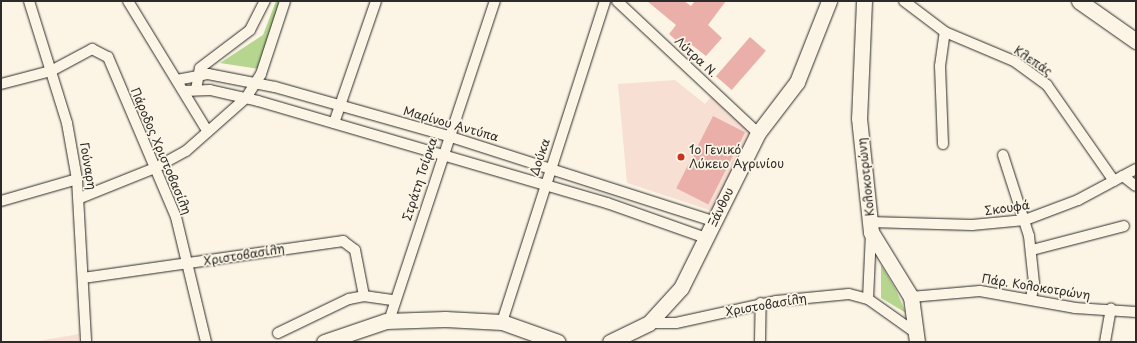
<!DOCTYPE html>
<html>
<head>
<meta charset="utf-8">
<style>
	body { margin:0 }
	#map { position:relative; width:1137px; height:343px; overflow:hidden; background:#fcf5e5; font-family:"Playpen Sans",sans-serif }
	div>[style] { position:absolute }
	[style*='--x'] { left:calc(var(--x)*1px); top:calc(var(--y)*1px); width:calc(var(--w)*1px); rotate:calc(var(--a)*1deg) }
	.built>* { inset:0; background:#f7e0d3 }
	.green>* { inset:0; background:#b6d68f }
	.building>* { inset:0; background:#eaafa8; transform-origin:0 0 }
	.roads { filter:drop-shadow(0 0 1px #2b2b2b) drop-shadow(0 0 1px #2b2b2b) }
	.street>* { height:10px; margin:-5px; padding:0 5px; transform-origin:5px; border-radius:5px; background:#fcf5e5 }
	.secondary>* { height:15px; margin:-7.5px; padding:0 7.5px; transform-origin:7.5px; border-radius:7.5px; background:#fcf5e5 }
	.dots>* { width:11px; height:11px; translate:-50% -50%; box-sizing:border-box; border:2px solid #fcf5e5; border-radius:50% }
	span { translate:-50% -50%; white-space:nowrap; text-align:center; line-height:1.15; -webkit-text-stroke:3.5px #fcf5e5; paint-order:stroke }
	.street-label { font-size:12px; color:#2b2b2b }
	.poi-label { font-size:12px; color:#2b2b2b }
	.left { translate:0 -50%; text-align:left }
	.frame { position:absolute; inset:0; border:2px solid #2b2b2b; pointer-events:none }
</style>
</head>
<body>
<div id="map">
	<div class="built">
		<i style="clip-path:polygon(675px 80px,705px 104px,711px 97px,750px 131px,712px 211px,627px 183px,618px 84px)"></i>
		<i style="clip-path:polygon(79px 334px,79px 342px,32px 342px)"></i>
	</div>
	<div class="green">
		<i style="clip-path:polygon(276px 1px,282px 1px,259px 69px,220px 63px,263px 35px)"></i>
		<i style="clip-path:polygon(881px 265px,896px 290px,906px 313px,881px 298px)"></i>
	</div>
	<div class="building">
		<i style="clip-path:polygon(647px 1px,684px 1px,691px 6px,695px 1px,726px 1px,708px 25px,722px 38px,706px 56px,692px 45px,687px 50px,669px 34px,676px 25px)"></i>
		<i style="left:750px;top:37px;width:21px;height:52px;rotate:41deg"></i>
		<i style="left:713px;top:116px;width:36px;height:81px;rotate:27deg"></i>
	</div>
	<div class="roads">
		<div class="street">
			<i style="--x:29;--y:1;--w:128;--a:72.7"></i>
			<i style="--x:67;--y:123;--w:57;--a:79.9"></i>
			<i style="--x:77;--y:179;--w:163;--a:86.8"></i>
			<i style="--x:128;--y:1;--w:153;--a:58.6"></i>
			<i style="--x:617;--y:1;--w:193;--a:43.1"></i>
			<i style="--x:904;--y:1;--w:51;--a:37.1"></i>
			<i style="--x:945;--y:32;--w:75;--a:22.8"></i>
			<i style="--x:1014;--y:61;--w:41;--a:36"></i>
			<i style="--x:1047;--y:85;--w:117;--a:55.1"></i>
			<i style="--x:177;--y:80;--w:32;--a:-11"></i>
			<i style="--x:208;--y:74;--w:68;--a:11"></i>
			<i style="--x:275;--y:87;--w:180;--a:15.8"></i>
			<i style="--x:448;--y:136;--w:278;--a:17.8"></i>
			<i style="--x:1;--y:84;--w:52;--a:-14.6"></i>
			<i style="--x:51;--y:71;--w:47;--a:-28.2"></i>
			<i style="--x:92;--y:49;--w:18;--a:27"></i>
			<i style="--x:108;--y:57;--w:174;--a:67"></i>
			<i style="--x:176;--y:217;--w:129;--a:76.5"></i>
			<i style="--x:196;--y:90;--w:22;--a:-80"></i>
			<i style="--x:200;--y:68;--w:63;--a:-37.2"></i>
			<i style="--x:250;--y:30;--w:33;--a:-63"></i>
			<i style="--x:184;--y:91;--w:26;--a:-2"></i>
			<i style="--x:210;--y:90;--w:49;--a:12.9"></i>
			<i style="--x:258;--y:101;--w:364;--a:16.3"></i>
			<i style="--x:607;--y:203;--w:105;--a:19.5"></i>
			<i style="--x:334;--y:123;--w:129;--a:-71"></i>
			<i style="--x:943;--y:144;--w:78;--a:-92.2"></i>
			<i style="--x:940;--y:66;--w:34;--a:-82"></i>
			<i style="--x:1003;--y:155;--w:85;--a:72.2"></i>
			<i style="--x:1029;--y:236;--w:47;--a:83.9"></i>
			<i style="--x:1034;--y:283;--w:15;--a:101"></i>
			<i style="--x:1123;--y:176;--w:16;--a:38"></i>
			<i style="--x:80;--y:198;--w:81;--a:-21.8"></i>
			<i style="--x:155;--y:168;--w:35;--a:-29"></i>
			<i style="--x:186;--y:151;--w:80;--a:-41.5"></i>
			<i style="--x:246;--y:98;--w:28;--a:-58"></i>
			<i style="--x:261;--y:74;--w:77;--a:-71.8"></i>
			<i style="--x:1;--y:201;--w:79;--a:-16.1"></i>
			<i style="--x:870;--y:222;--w:102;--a:1.7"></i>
			<i style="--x:972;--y:225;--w:53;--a:-5.4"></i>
			<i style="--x:1025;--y:220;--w:57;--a:-20.7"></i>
			<i style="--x:1078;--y:200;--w:66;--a:-28.1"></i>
			<i style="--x:1032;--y:250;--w:95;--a:-14.6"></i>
			<i style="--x:83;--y:278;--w:263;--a:-8.1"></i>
			<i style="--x:343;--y:241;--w:15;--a:37"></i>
			<i style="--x:355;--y:250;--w:47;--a:78.9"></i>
			<i style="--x:911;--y:297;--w:69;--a:-5"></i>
			<i style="--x:980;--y:291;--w:97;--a:10.1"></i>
			<i style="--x:1075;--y:308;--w:61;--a:3.8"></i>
			<i style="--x:868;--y:299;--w:65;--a:-87.4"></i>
			<i style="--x:389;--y:321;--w:337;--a:-71.7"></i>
			<i style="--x:502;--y:322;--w:337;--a:-72.2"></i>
			<i style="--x:649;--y:323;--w:27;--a:0"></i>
			<i style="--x:676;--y:323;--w:102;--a:-12.4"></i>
			<i style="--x:776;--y:301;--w:73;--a:-5.5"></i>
			<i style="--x:849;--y:294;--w:20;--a:15"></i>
			<i style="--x:868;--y:299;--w:59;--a:35.3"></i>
			<i style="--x:278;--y:333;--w:79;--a:-25.6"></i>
			<i style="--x:349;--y:299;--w:15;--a:-11"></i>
			<i style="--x:364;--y:296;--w:30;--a:8"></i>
			<i style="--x:760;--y:342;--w:39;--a:-89"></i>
			<i style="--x:1105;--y:342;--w:34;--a:-80"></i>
		</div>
		<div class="secondary">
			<i style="--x:864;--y:1;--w:117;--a:92.4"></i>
			<i style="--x:859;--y:118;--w:115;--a:84"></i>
			<i style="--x:871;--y:232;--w:76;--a:58.4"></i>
			<i style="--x:911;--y:297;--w:45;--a:82.4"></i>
			<i style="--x:1079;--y:1;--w:70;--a:35.1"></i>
			<i style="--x:324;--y:342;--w:65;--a:-18.7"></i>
			<i style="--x:386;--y:321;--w:59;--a:-1.9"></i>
			<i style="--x:445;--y:319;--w:57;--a:3"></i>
			<i style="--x:502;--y:322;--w:59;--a:19.7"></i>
			<i style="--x:610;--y:342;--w:43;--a:-26"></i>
			<i style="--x:649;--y:323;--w:47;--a:-47.6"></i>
			<i style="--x:681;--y:288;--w:173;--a:-63.6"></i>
			<i style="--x:758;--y:133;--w:64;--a:-52.6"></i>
			<i style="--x:797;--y:82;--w:87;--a:-68.4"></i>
		</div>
	</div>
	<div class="dots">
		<i style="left:681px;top:157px;background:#c8321e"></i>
	</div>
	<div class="street-label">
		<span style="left:696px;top:57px;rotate:43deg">Λύτρα Ν.</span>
		<span style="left:1033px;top:61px;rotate:34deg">Κλεπάς</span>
		<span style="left:451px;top:124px;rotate:16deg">Μαρίνου Αντύπα</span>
		<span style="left:161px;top:151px;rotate:67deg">Πάροδος Χριστοβασίλη</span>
		<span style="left:540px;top:157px;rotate:-71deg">Δούκα</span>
		<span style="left:88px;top:166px;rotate:80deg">Γούναρη</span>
		<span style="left:866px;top:177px;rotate:-96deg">Κολοκοτρώνη</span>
		<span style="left:420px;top:179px;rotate:-72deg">Στράτη Τσίρκα</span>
		<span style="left:721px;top:207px;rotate:-64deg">Ξάνθου</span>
		<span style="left:1007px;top:208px;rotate:-8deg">Σκουφά</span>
		<span style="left:244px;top:255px;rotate:-9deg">Χριστοβασίλη</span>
		<span style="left:1036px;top:287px;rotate:9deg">Πάρ. Κολοκοτρώνη</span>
		<span style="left:766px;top:305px;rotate:-10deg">Χριστοβασίλη</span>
	</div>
	<div class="poi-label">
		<span class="left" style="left:689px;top:157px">1ο Γενικό<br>Λύκειο Αγρινίου</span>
	</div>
	<div class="frame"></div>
</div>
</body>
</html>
